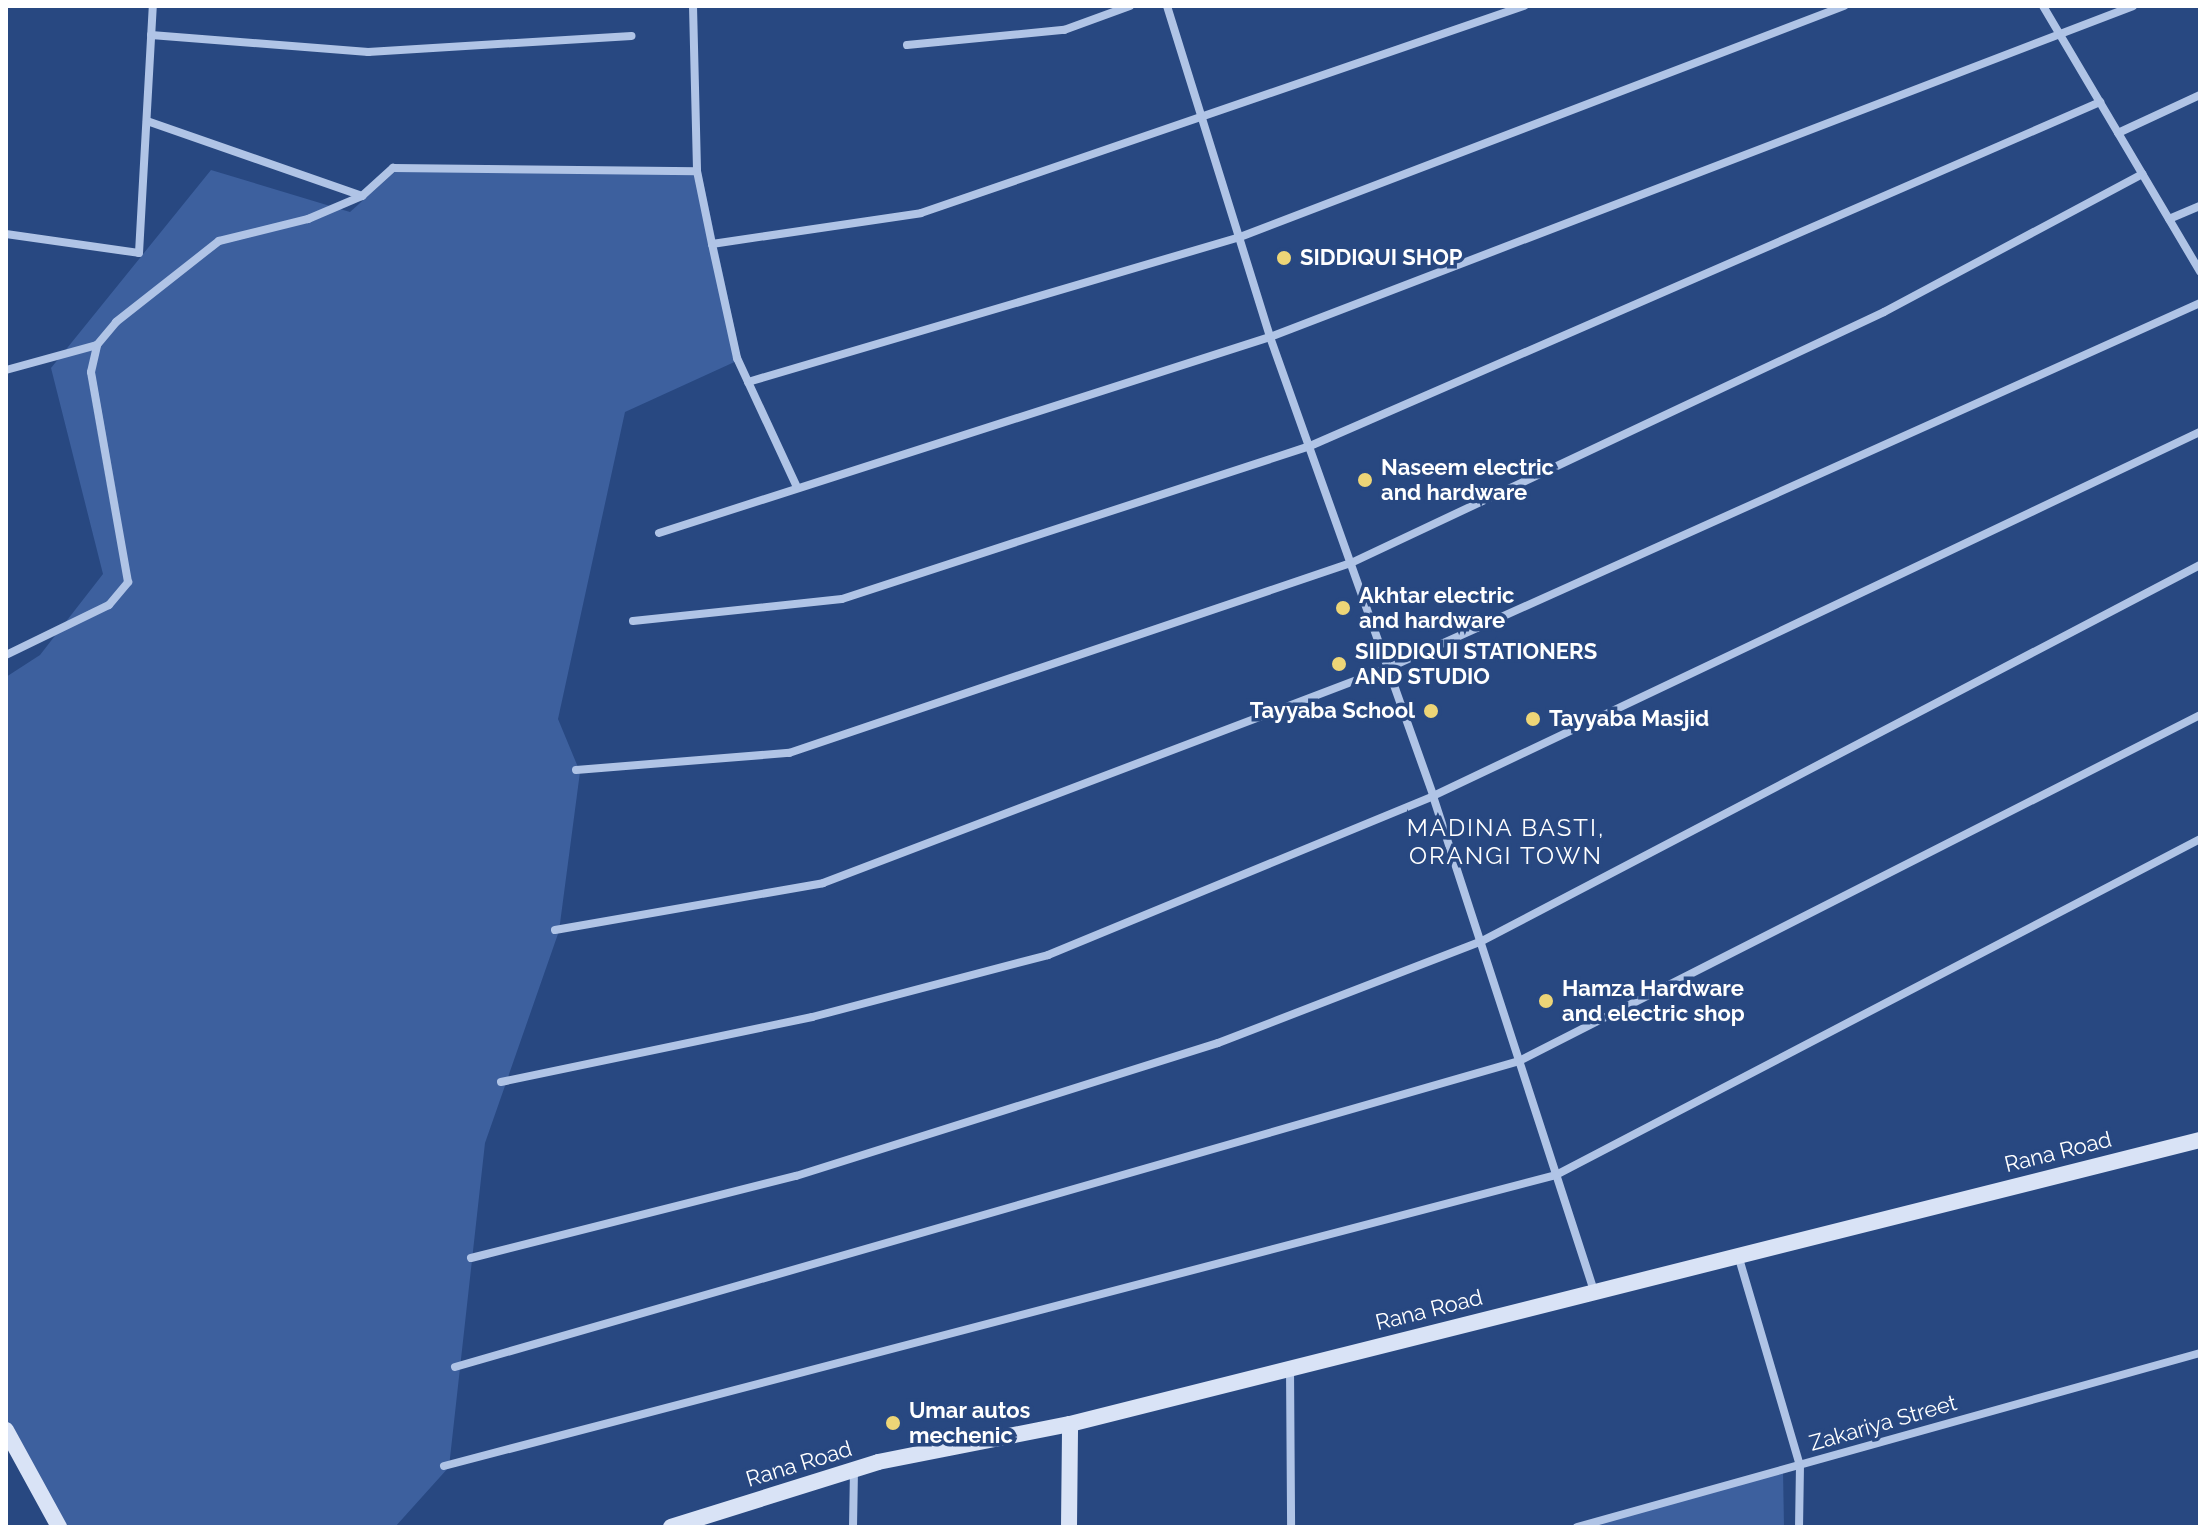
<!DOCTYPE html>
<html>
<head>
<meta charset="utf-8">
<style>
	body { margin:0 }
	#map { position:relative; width:2206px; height:1533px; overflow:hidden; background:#284881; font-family:Raleway,sans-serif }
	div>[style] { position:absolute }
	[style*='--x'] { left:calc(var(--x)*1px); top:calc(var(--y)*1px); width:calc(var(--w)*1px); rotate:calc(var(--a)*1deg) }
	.green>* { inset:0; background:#3d609e }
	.street>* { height:8px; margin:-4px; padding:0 4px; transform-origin:4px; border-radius:4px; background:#b0c4e6 }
	.secondary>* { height:16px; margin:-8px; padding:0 8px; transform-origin:8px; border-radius:8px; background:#d9e3f6 }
	.dots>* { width:22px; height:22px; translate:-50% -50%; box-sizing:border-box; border:4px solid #284881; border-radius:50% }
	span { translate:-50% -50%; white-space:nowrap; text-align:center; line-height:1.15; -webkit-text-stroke:7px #284881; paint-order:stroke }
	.poi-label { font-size:22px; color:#fff; font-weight:700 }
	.left { translate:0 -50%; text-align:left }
	.right { translate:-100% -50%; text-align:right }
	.street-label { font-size:22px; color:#fff }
	.neighbourhood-label { font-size:24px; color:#fff; letter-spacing:2px }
	.frame { position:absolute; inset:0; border:8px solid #fff; pointer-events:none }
</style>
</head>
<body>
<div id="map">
	<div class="green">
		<i style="clip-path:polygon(398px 169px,701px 172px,741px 359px,625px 412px,558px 719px,580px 772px,559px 931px,485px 1143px,449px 1467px,395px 1527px,60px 1527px,6px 1427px,6px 677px,40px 655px,103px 574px,51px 368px,211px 170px,350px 212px)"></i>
		<i style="clip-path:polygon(1783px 1471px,1784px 1527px,1578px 1527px)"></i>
	</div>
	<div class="street">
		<i style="--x:693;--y:6;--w:165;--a:88.6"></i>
		<i style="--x:697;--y:171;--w:75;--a:78.4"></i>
		<i style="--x:712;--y:244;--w:117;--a:77.6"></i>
		<i style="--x:737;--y:358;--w:142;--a:65.1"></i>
		<i style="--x:1167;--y:6;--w:347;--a:72.7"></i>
		<i style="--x:1270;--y:337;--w:487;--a:70.4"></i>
		<i style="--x:1433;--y:796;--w:521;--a:71.98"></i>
		<i style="--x:2043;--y:6;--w:309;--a:59.4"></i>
		<i style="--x:151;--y:35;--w:218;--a:4.5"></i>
		<i style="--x:368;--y:52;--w:264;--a:-3.5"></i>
		<i style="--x:907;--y:45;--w:158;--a:-5.5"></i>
		<i style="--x:1064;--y:30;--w:70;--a:-20"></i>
		<i style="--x:147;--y:121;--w:228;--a:19.2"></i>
		<i style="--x:362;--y:196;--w:42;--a:-42.1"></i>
		<i style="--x:393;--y:168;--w:304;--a:0.6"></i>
		<i style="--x:2118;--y:133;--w:90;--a:-24.9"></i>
		<i style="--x:2169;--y:219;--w:34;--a:-23"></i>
		<i style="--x:6;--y:234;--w:134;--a:8.1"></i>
		<i style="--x:139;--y:253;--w:247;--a:-86.8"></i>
		<i style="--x:712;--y:244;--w:211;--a:-8.4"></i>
		<i style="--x:921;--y:213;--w:638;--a:-18.95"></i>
		<i style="--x:6;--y:370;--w:94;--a:-15.4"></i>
		<i style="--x:748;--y:382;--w:513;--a:-16.42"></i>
		<i style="--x:1240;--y:237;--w:647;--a:-20.93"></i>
		<i style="--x:659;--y:533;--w:642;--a:-17.79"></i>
		<i style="--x:1270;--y:337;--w:924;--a:-20.98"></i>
		<i style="--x:633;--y:621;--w:210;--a:-6"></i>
		<i style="--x:842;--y:599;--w:492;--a:-18.1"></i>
		<i style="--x:1310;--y:446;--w:862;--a:-23.53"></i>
		<i style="--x:6;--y:655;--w:114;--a:-25.9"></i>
		<i style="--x:109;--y:605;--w:30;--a:-50"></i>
		<i style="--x:128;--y:582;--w:213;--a:-100"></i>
		<i style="--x:91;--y:372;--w:28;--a:-77"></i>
		<i style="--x:97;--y:345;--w:30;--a:-50"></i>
		<i style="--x:116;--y:322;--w:131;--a:-38.2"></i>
		<i style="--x:219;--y:241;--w:92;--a:-13.9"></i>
		<i style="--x:308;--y:219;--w:59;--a:-23.1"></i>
		<i style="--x:576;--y:770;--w:214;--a:-4.6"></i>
		<i style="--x:789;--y:753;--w:593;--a:-18.68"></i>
		<i style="--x:1351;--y:563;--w:589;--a:-25.22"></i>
		<i style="--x:1884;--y:312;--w:293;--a:-28.1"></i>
		<i style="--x:555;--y:930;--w:272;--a:-9.9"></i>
		<i style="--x:823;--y:883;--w:605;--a:-20.83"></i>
		<i style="--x:1388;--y:668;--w:890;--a:-24.2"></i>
		<i style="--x:501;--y:1082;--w:318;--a:-11.8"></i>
		<i style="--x:812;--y:1017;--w:244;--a:-14.7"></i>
		<i style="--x:1048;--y:955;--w:417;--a:-22.4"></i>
		<i style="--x:1433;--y:796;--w:849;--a:-25.39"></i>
		<i style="--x:1738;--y:1255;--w:219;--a:73.6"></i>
		<i style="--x:1800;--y:1465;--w:62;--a:90.9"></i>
		<i style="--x:471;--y:1258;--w:335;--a:-14.2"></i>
		<i style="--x:796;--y:1176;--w:442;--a:-17.5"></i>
		<i style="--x:1218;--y:1043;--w:281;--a:-21.1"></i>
		<i style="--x:1480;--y:942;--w:813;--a:-27.64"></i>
		<i style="--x:455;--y:1367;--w:1107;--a:-16.04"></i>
		<i style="--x:1519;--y:1061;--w:764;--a:-26.93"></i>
		<i style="--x:1290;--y:1368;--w:159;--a:89.6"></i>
		<i style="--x:444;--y:1466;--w:1149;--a:-14.66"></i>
		<i style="--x:1556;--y:1175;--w:726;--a:-27.55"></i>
		<i style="--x:853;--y:1527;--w:57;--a:-89"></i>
		<i style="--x:1577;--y:1527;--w:647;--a:-15.6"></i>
	</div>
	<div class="secondary">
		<i style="--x:6;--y:1430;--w:111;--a:61.3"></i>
		<i style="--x:671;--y:1527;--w:217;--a:-17.4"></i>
		<i style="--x:878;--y:1462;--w:196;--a:-11.2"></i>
		<i style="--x:1070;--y:1424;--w:1165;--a:-14.11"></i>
		<i style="--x:1069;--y:1527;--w:103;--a:-89.4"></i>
	</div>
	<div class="dots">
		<i style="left:1284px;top:258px;background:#edd577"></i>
		<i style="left:1365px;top:480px;background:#edd577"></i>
		<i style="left:1343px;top:608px;background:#edd577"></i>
		<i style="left:1339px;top:664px;background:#edd577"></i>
		<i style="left:1431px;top:711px;background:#edd577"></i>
		<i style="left:1533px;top:719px;background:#edd577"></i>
		<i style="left:1546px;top:1001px;background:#edd577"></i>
		<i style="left:893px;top:1423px;background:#edd577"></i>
	</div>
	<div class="poi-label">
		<span class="left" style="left:1300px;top:258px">SIDDIQUI SHOP</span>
		<span class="left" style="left:1381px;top:480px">Naseem electric<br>and hardware</span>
		<span class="left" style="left:1359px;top:608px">Akhtar electric<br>and hardware</span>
		<span class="left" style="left:1355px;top:664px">SIIDDIQUI STATIONERS<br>AND STUDIO</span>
		<span class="right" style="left:1415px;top:711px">Tayyaba School</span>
		<span class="left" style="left:1549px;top:719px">Tayyaba Masjid</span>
		<span class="left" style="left:1562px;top:1001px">Hamza Hardware<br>and electric shop</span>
		<span class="left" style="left:909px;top:1423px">Umar autos<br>mechenic</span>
	</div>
	<div class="street-label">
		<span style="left:2058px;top:1152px;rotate:-14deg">Rana Road</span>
		<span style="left:1429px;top:1310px;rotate:-14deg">Rana Road</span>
		<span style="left:1883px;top:1423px;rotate:-16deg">Zakariya Street</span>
		<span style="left:799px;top:1464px;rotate:-17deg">Rana Road</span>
	</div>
	<div class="neighbourhood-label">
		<span style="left:1506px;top:842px">MADINA BASTI,<br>ORANGI TOWN</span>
	</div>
	<div class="frame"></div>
</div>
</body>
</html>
